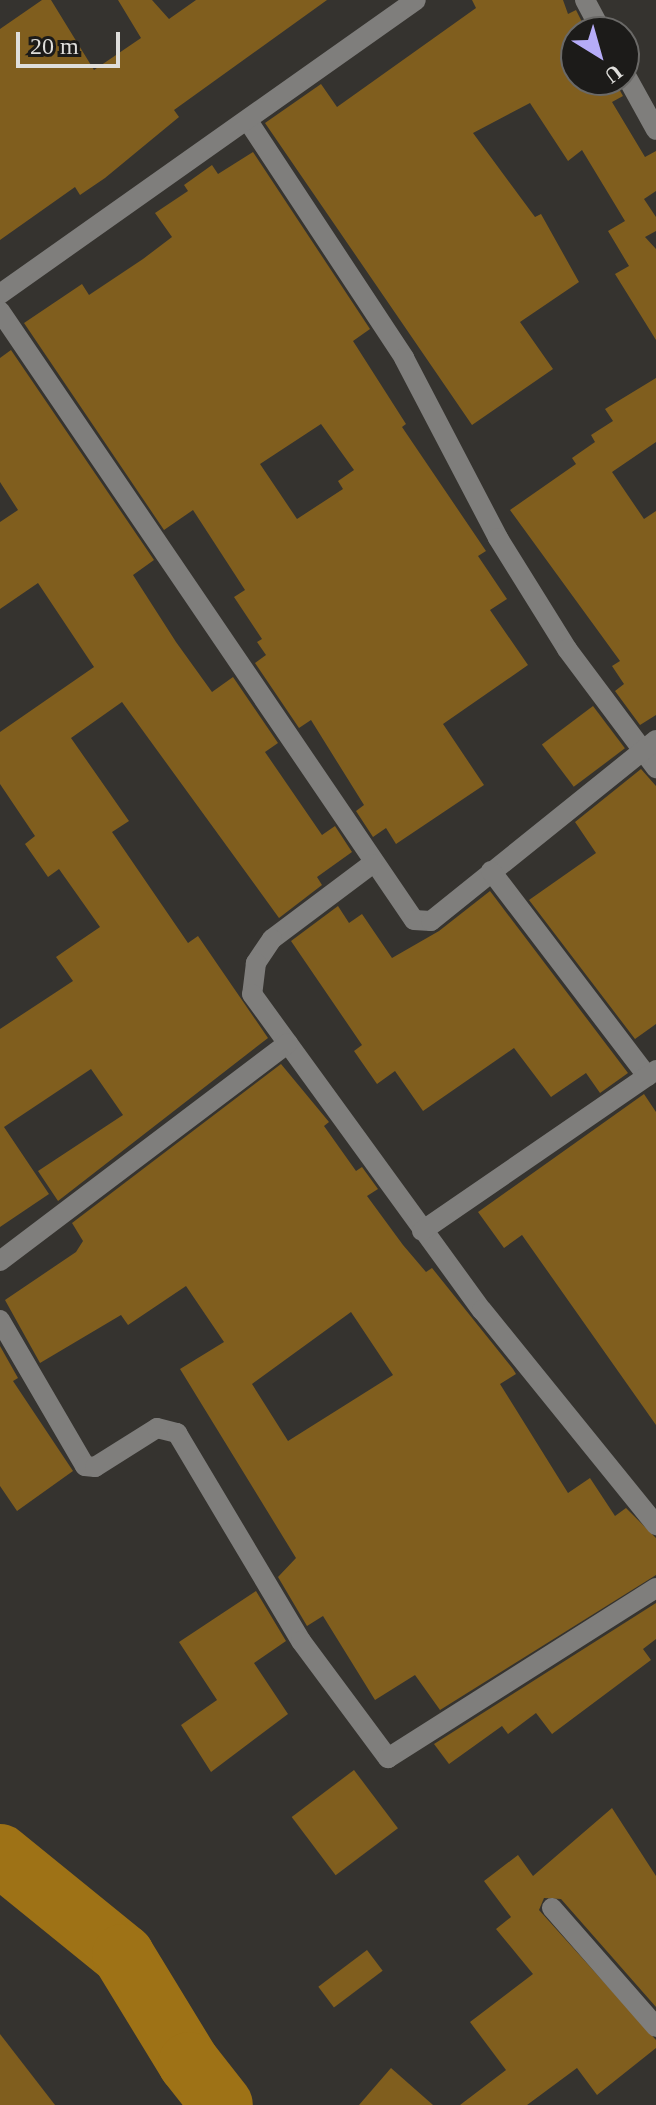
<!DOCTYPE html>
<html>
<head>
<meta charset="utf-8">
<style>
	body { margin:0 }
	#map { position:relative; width:656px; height:2105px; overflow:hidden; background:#35332f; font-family:"Times New Roman",serif }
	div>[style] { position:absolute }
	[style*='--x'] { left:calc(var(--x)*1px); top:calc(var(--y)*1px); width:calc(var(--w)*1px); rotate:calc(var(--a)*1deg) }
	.river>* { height:62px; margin:-31px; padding:0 31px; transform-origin:31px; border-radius:31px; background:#9e7216 }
	.building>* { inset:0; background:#805e1e; transform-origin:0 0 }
	.minor>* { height:20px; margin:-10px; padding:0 10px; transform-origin:10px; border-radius:10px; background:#7f7e7c }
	span { translate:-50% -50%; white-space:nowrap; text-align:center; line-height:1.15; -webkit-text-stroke:6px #1c1b19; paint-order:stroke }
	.north { position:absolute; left:560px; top:16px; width:80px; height:80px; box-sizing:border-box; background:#1c1b19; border:2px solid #6a6967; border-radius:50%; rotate:143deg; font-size:22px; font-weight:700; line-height:32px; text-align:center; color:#dfdedb }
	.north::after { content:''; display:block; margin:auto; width:28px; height:36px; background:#b6acf8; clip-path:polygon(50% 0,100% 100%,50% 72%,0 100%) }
	.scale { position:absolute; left:16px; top:32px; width:104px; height:36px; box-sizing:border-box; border:4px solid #dfdedb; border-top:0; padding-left:10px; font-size:24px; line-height:28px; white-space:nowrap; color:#dfdedb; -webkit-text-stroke:6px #1c1b19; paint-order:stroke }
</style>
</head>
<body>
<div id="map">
	<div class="river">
		<i style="--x:0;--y:1855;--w:159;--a:39.1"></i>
		<i style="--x:123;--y:1955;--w:127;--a:58.6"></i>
		<i style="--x:189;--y:2063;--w:53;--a:51.8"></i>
	</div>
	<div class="building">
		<i style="clip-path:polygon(42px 0,51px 0,94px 70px,141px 38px,118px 0,152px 0,169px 19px,196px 0,327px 0,174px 110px,179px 117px,105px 178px,80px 195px,75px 187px,0 240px,0 29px)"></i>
		<i style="clip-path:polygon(472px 0,563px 0,568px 14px,576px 10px,587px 32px,576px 32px,576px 80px,614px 80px,623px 96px,612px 102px,645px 157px,656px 151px,656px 191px,644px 199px,656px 217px,656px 231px,645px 237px,656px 249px,656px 340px,615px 274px,629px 266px,608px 231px,625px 221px,582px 150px,568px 161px,530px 103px,473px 133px,535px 217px,541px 214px,579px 282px,520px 322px,553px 369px,472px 425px,265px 123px,321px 84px,337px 107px,476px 8px)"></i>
		<i style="clip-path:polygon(evenodd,253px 152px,370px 329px,353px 341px,406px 424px,402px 427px,486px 551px,478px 556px,507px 599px,490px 610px,528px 665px,443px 724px,484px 785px,396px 844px,386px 828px,373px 837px,356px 811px,364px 805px,311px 720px,299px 728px,255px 663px,266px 655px,257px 642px,262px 639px,234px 597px,245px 590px,193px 510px,164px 530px,24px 323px,82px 284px,89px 295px,143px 259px,172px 237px,155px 213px,188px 191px,184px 185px,212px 165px,218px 174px,253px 152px,321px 424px,354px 470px,338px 481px,343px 489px,297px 519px,260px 464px,321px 424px)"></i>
		<i style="clip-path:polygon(11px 350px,154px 560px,133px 575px,176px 642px,212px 692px,233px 677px,278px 743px,265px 752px,322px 835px,335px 826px,352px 852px,317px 877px,322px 885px,279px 918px,122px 702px,71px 738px,129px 821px,112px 832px,188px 943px,198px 936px,268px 1038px,58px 1201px,38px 1171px,123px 1115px,91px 1069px,4px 1127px,49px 1194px,0 1227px,0 1029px,73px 981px,56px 957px,100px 927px,59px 869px,48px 877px,25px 844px,35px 836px,0 784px,0 732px,94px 667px,38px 583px,0 609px,0 522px,18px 510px,0 482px,0 358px)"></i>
		<i style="clip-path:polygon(656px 378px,656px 442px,612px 472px,644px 519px,656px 511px,656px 715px,640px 725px,615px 691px,624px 684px,612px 666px,620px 661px,510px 510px,576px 464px,572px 458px,595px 442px,591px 435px,613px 421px,605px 409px)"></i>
		<i style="left:593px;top:706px;width:53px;height:64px;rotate:53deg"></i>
		<i style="clip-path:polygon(641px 769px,656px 786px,656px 1024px,635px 1039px,529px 900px,596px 853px,575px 822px)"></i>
		<i style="clip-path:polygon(490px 891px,628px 1073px,600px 1093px,586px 1073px,551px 1097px,514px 1048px,423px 1111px,395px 1071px,377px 1084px,354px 1051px,362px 1045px,291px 941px,338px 906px,349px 923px,362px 914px,392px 958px,439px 931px)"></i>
		<i style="clip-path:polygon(evenodd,281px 1064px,329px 1122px,324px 1126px,356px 1171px,362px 1167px,378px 1189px,367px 1196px,403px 1245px,426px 1272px,432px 1268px,513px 1369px,516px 1374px,500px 1384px,568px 1493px,590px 1478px,615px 1516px,626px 1508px,656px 1538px,656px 1575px,440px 1710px,415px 1675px,375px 1700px,323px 1616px,307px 1626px,278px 1577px,296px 1558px,180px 1369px,224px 1342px,186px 1286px,128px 1325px,121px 1315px,40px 1363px,5px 1300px,76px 1252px,83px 1241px,72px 1223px,281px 1064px,351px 1312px,393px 1375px,288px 1441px,252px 1384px,351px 1312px)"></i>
		<i style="clip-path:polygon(644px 1094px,656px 1112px,656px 1425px,522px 1235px,504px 1248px,478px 1212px)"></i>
		<i style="clip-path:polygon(0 1346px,18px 1378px,13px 1381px,73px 1471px,17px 1511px,0 1486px)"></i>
		<i style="clip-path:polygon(256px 1591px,286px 1641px,254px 1663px,288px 1714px,211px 1772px,181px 1725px,217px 1700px,179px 1642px)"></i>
		<i style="clip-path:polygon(656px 1603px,656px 1639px,643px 1649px,651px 1660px,552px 1734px,536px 1713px,508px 1734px,502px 1726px,449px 1764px,434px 1744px)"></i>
		<i style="left:354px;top:1770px;width:73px;height:78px;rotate:53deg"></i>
		<i style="clip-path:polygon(612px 1808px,656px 1876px,656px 2007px,561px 1899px,544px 1898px,539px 1910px,656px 2040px,656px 2048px,597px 2095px,577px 2068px,527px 2105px,460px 2105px,506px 2070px,470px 2022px,533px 1974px,496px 1929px,511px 1917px,484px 1881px,518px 1855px,533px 1876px)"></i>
		<i style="left:367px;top:1950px;width:26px;height:61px;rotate:53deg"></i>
		<i style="clip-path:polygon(0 2034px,55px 2105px,0 2105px)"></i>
		<i style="clip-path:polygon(391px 2068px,433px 2105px,359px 2105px)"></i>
	</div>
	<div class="minor">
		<i style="--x:585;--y:0;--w:36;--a:62"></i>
		<i style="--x:624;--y:72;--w:66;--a:61.1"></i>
		<i style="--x:248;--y:121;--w:284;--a:56.6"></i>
		<i style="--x:404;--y:358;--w:203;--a:62.4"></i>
		<i style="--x:498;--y:538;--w:131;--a:58.1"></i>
		<i style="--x:567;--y:649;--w:149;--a:53.2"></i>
		<i style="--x:0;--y:294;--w:509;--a:-35.25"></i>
		<i style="--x:0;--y:311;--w:736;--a:55.79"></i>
		<i style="--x:414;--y:920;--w:17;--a:3"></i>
		<i style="--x:431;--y:921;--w:289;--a:-38.8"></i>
		<i style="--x:372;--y:864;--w:125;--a:143.1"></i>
		<i style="--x:272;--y:939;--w:29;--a:124"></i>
		<i style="--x:256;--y:963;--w:31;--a:97"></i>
		<i style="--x:252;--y:994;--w:391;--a:54"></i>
		<i style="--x:482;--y:1310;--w:277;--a:51"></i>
		<i style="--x:491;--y:871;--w:258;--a:52.7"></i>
		<i style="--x:422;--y:1231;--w:284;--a:-34.5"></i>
		<i style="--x:0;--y:1261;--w:361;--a:-37.1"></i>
		<i style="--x:0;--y:1320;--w:169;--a:59.8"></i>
		<i style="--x:85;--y:1466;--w:10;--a:6"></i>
		<i style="--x:95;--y:1467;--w:73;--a:-32.2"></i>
		<i style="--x:157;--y:1428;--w:21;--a:14"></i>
		<i style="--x:177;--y:1433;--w:242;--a:59.2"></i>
		<i style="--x:301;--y:1641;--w:146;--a:53.4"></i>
		<i style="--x:388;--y:1758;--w:317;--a:-32.4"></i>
		<i style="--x:552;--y:1908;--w:158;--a:48.8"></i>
	</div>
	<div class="north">U</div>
	<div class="scale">20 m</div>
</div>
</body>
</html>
